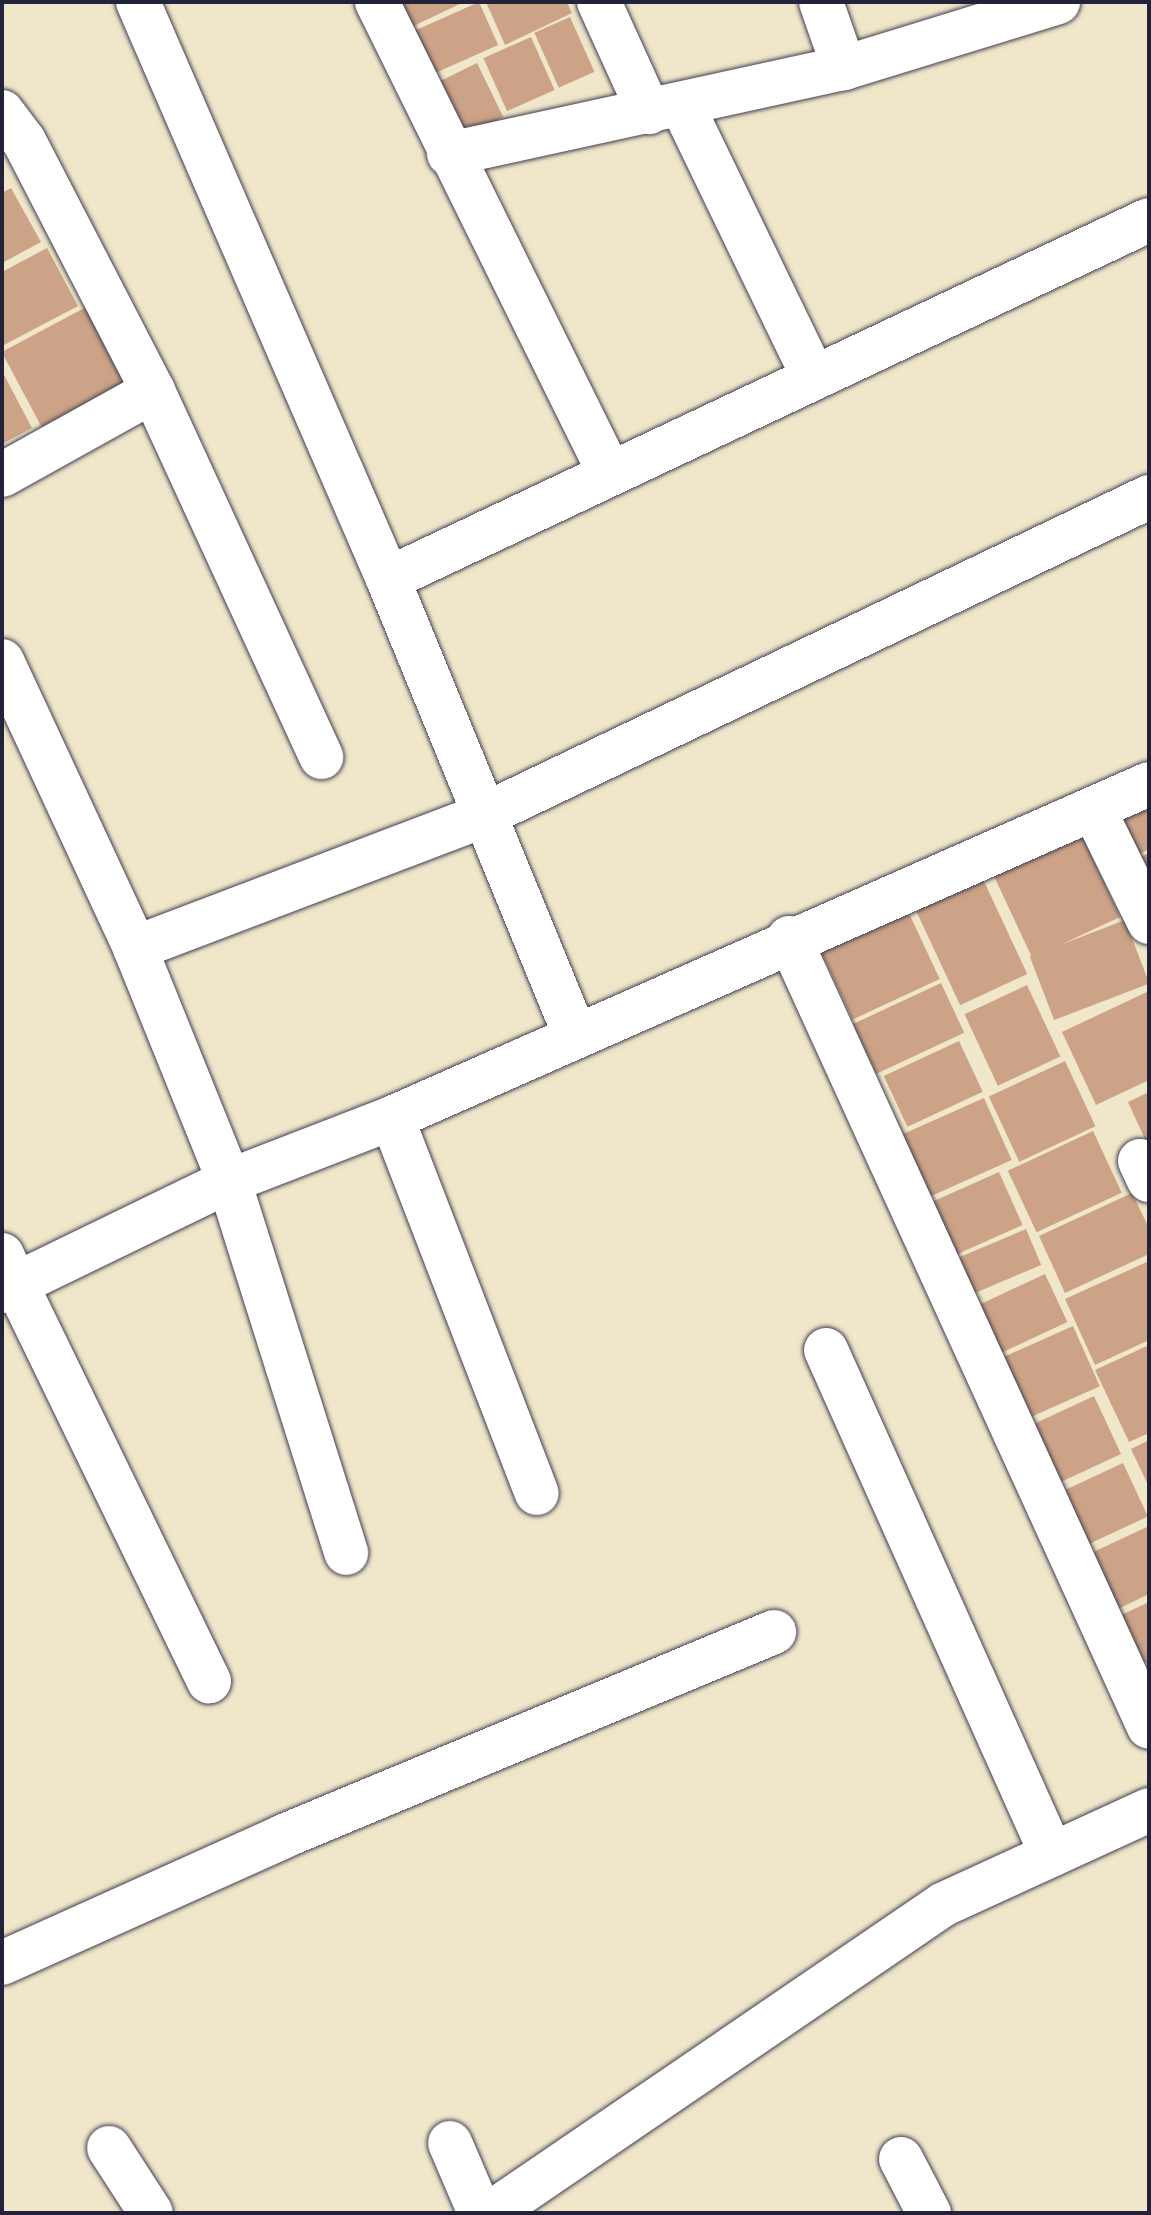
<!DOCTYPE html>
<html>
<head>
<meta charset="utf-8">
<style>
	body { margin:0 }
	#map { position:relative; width:1151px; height:2215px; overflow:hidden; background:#f0e6ca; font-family:"IM FELL English",serif }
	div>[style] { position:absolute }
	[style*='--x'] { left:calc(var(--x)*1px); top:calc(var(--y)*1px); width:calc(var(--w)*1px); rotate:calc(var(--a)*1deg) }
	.building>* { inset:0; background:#cca386; transform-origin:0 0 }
	.roads { filter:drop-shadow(0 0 2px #413f50) drop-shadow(0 0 2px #413f50) }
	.minor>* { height:44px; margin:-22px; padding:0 22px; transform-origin:22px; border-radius:22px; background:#fff }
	span { translate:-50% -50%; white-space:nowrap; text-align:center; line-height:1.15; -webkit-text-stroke:6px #fdfcf7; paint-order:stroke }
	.frame { position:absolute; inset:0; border:4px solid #22223b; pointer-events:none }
</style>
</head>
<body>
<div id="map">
	<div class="building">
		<i style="clip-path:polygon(390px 2px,464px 2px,403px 31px)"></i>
		<i style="left:479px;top:2px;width:47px;height:81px;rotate:66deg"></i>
		<i style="clip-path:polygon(486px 2px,567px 2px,572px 13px,505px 45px)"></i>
		<i style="left:570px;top:17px;width:60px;height:39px;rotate:66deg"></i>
		<i style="left:531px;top:37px;width:58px;height:52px;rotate:66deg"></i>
		<i style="left:477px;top:63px;width:60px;height:46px;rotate:64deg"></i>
		<i style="clip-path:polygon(11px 188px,41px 242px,2px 263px,2px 193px)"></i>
		<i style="clip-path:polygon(47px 248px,78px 306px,2px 346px,2px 272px)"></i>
		<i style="left:90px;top:305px;width:85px;height:100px;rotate:62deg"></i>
		<i style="clip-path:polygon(2px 371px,32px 428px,2px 444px)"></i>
		<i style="clip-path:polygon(1149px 802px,1149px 849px,1137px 855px,1119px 816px)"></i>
		<i style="left:1080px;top:831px;width:95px;height:97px;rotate:65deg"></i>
		<i style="clip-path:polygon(1149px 853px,1149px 880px,1139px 858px)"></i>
		<i style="left:982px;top:877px;width:107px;height:74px;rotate:65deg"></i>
		<i style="left:908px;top:911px;width:75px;height:96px;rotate:65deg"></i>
		<i style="left:1125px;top:920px;width:68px;height:102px;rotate:69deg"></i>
		<i style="left:941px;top:983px;width:55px;height:97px;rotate:65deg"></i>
		<i style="left:1027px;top:985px;width:79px;height:69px;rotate:65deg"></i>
		<i style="clip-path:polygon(1149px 991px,1149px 1080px,1096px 1105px,1062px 1032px)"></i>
		<i style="left:959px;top:1041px;width:56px;height:83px;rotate:65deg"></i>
		<i style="left:1065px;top:1061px;width:72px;height:84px;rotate:65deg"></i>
		<i style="clip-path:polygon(1149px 1092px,1149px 1148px,1128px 1102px)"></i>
		<i style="left:984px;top:1098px;width:68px;height:91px;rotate:66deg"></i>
		<i style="left:1093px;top:1131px;width:68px;height:94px;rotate:65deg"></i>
		<i style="left:999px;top:1172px;width:58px;height:73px;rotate:66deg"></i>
		<i style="clip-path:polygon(1132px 1193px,1149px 1228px,1149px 1254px,1065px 1293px,1039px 1236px)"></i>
		<i style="left:1026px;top:1229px;width:39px;height:75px;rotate:67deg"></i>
		<i style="clip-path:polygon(1149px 1261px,1149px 1340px,1095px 1365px,1065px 1299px)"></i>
		<i style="left:1045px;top:1274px;width:53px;height:72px;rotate:65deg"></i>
		<i style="left:1073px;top:1326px;width:66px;height:81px;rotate:66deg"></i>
		<i style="clip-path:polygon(1149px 1345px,1149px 1433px,1129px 1442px,1095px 1370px)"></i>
		<i style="left:1094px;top:1396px;width:64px;height:76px;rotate:65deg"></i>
		<i style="clip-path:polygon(1149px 1440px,1149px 1487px,1131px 1449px)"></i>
		<i style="left:1123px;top:1463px;width:59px;height:65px;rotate:65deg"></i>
		<i style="clip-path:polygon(1149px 1526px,1149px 1594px,1116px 1610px,1089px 1554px)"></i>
		<i style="clip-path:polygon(1149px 1602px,1149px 1661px,1142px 1664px,1119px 1616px)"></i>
	</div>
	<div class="roads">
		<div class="minor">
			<i style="--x:138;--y:2;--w:629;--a:66.57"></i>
			<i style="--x:388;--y:579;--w:494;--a:67.7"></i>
			<i style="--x:377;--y:2;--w:526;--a:63.73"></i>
			<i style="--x:599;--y:2;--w:121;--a:65.6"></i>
			<i style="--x:821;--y:2;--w:70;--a:70.8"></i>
			<i style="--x:682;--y:105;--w:303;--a:64.2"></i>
			<i style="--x:2;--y:112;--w:36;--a:53"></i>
			<i style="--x:24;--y:141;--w:281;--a:62.7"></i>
			<i style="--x:153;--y:391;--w:403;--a:65.3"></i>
			<i style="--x:449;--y:154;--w:404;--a:-12.3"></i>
			<i style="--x:844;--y:68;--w:224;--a:-17.1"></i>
			<i style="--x:2;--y:475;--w:173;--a:-29.1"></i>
			<i style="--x:388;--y:579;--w:841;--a:-25.26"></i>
			<i style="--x:2;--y:661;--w:316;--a:65.1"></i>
			<i style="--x:135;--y:948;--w:251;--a:68"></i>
			<i style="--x:229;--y:1181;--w:390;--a:72.5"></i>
			<i style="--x:1094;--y:810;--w:125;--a:63.8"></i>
			<i style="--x:789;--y:938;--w:867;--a:65.47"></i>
			<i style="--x:135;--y:948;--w:369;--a:-20.8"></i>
			<i style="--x:480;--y:817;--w:742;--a:-25.56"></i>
			<i style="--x:392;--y:1118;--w:402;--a:68.9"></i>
			<i style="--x:1140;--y:1161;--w:21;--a:65"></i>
			<i style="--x:2;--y:1255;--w:474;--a:64.1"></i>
			<i style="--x:2;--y:1291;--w:252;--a:-25.9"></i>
			<i style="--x:229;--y:1181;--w:175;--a:-21.1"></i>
			<i style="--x:392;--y:1118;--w:827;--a:-23.81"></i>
			<i style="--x:826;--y:1350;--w:553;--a:65.89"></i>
			<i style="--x:2;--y:1963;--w:309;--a:-24.2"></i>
			<i style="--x:284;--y:1836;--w:531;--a:-22.6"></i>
			<i style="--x:450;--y:2143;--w:76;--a:66.8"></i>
			<i style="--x:109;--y:2148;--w:77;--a:57.1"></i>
			<i style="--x:901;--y:2159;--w:61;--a:62.6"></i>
			<i style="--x:491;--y:2213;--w:548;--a:-34.3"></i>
			<i style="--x:944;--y:1904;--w:226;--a:-24.6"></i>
		</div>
	</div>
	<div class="frame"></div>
</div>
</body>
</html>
